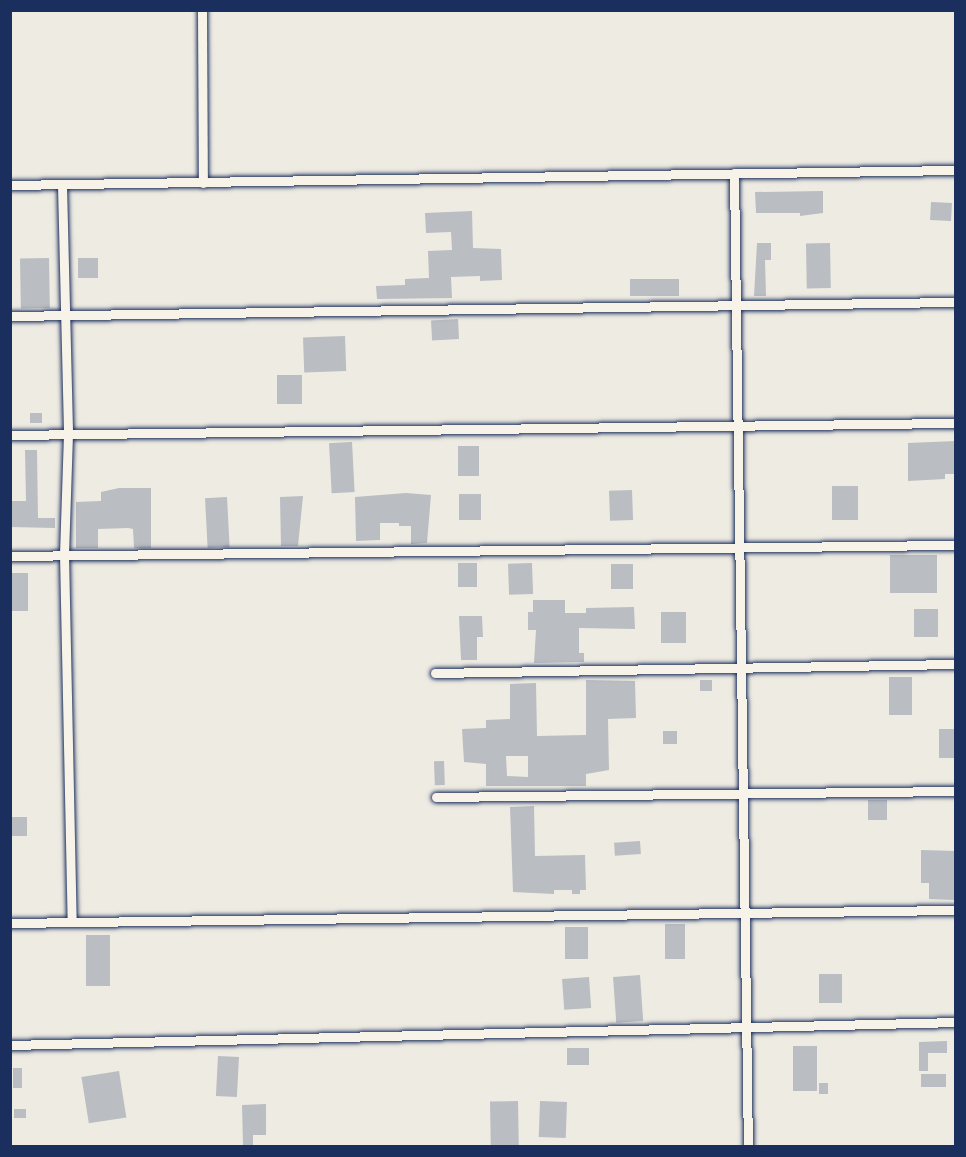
<!DOCTYPE html>
<html>
<head>
<meta charset="utf-8">
<style>
	body { margin:0 }
	#map { position:relative; width:966px; height:1157px; overflow:hidden; background:#eeebe2; font-family:"Patrick Hand",sans-serif }
	div>[style] { position:absolute }
	[style*='--x'] { left:calc(var(--x)*1px); top:calc(var(--y)*1px); width:calc(var(--w)*1px); rotate:calc(var(--a)*1deg) }
	.building>* { inset:0; background:#babdc2; transform-origin:0 0 }
	.roads { filter:drop-shadow(0 0 2px #1b2f5e) drop-shadow(0 0 2px #1b2f5e) }
	.minor>* { height:9px; margin:-4.5px; padding:0 4.5px; transform-origin:4.5px; border-radius:4.5px; background:#f7f3e8 }
	span { translate:-50% -50%; white-space:nowrap; text-align:center; line-height:1.15; -webkit-text-stroke:4.5px #f7f3e8; paint-order:stroke }
	.frame { position:absolute; inset:0; border:12px solid #1b2f5e; pointer-events:none }
</style>
</head>
<body>
<div id="map">
	<div class="building">
		<i style="clip-path:polygon(823px 191px,823px 213px,800px 216px,800px 213px,756px 213px,755px 192px)"></i>
		<i style="left:931px;top:202px;width:21px;height:18px;rotate:3deg"></i>
		<i style="clip-path:polygon(472px 211px,473px 248px,501px 249px,502px 280px,480px 281px,480px 276px,451px 277px,452px 298px,377px 299px,376px 286px,405px 285px,405px 279px,429px 278px,428px 251px,452px 250px,451px 232px,426px 233px,425px 213px)"></i>
		<i style="clip-path:polygon(757px 243px,771px 243px,771px 260px,765px 260px,766px 296px,754px 296px)"></i>
		<i style="left:830px;top:243px;width:45px;height:24px;rotate:89deg"></i>
		<i style="left:49px;top:258px;width:50px;height:29px;rotate:89deg"></i>
		<i style="left:78px;top:258px;width:20px;height:20px"></i>
		<i style="left:679px;top:279px;width:17px;height:49px;rotate:90deg"></i>
		<i style="left:458px;top:319px;width:20px;height:27px;rotate:87deg"></i>
		<i style="left:345px;top:336px;width:35px;height:42px;rotate:88deg"></i>
		<i style="left:277px;top:375px;width:25px;height:29px"></i>
		<i style="left:30px;top:413px;width:12px;height:10px"></i>
		<i style="clip-path:polygon(956px 441px,956px 474px,945px 474px,945px 479px,908px 481px,908px 443px)"></i>
		<i style="left:352px;top:442px;width:50px;height:23px;rotate:87deg"></i>
		<i style="left:458px;top:446px;width:21px;height:30px"></i>
		<i style="clip-path:polygon(25px 450px,37px 450px,38px 518px,55px 518px,55px 528px,10px 527px,10px 501px,26px 501px)"></i>
		<i style="left:832px;top:486px;width:26px;height:34px"></i>
		<i style="clip-path:polygon(119px 488px,151px 488px,151px 548px,134px 548px,133px 529px,128px 528px,98px 529px,98px 548px,76px 548px,76px 502px,101px 501px,101px 492px)"></i>
		<i style="left:632px;top:490px;width:30px;height:23px;rotate:88deg"></i>
		<i style="clip-path:polygon(406px 493px,431px 495px,427px 543px,411px 544px,411px 526px,399px 526px,399px 523px,380px 523px,380px 540px,356px 541px,355px 497px)"></i>
		<i style="left:459px;top:494px;width:22px;height:26px"></i>
		<i style="clip-path:polygon(303px 496px,298px 546px,281px 546px,280px 497px)"></i>
		<i style="left:227px;top:497px;width:50px;height:22px;rotate:87deg"></i>
		<i style="left:890px;top:555px;width:47px;height:38px"></i>
		<i style="left:458px;top:563px;width:19px;height:24px"></i>
		<i style="left:532px;top:563px;width:31px;height:24px;rotate:88deg"></i>
		<i style="left:611px;top:564px;width:22px;height:25px"></i>
		<i style="left:10px;top:573px;width:18px;height:38px"></i>
		<i style="clip-path:polygon(533px 600px,565px 600px,565px 613px,586px 613px,586px 608px,634px 607px,635px 629px,579px 628px,579px 653px,584px 653px,584px 662px,534px 663px,536px 630px,528px 630px,528px 612px,533px 612px)"></i>
		<i style="left:914px;top:609px;width:24px;height:28px"></i>
		<i style="left:686px;top:612px;width:31px;height:25px;rotate:90deg"></i>
		<i style="clip-path:polygon(459px 616px,482px 616px,483px 637px,477px 637px,477px 660px,461px 660px)"></i>
		<i style="left:889px;top:677px;width:23px;height:38px"></i>
		<i style="clip-path:polygon(evenodd,586px 680px,635px 681px,636px 718px,608px 719px,609px 770px,586px 774px,586px 786px,486px 786px,486px 764px,464px 762px,462px 729px,486px 728px,486px 720px,510px 719px,510px 684px,536px 683px,537px 736px,586px 735px,586px 680px,506px 756px,528px 756px,528px 777px,507px 776px,506px 756px)"></i>
		<i style="left:712px;top:680px;width:11px;height:12px;rotate:90deg"></i>
		<i style="left:939px;top:729px;width:17px;height:29px"></i>
		<i style="left:663px;top:731px;width:14px;height:13px"></i>
		<i style="left:444px;top:761px;width:24px;height:10px;rotate:88deg"></i>
		<i style="left:868px;top:800px;width:19px;height:20px"></i>
		<i style="clip-path:polygon(534px 806px,535px 856px,585px 855px,586px 890px,580px 890px,580px 894px,572px 894px,572px 890px,554px 890px,554px 894px,513px 892px,510px 807px)"></i>
		<i style="left:11px;top:817px;width:16px;height:19px"></i>
		<i style="left:640px;top:841px;width:13px;height:26px;rotate:86deg"></i>
		<i style="clip-path:polygon(921px 850px,956px 851px,956px 900px,929px 899px,929px 883px,921px 883px)"></i>
		<i style="left:665px;top:924px;width:20px;height:35px"></i>
		<i style="left:565px;top:927px;width:23px;height:32px"></i>
		<i style="left:86px;top:935px;width:24px;height:51px"></i>
		<i style="left:819px;top:974px;width:23px;height:29px"></i>
		<i style="left:640px;top:975px;width:46px;height:27px;rotate:86deg"></i>
		<i style="left:589px;top:977px;width:31px;height:27px;rotate:86deg"></i>
		<i style="clip-path:polygon(947px 1041px,947px 1053px,928px 1053px,928px 1071px,919px 1071px,919px 1042px)"></i>
		<i style="left:793px;top:1046px;width:24px;height:45px"></i>
		<i style="left:567px;top:1048px;width:22px;height:17px"></i>
		<i style="left:218px;top:1056px;width:21px;height:40px;rotate:3deg"></i>
		<i style="left:13px;top:1068px;width:9px;height:20px"></i>
		<i style="left:119px;top:1071px;width:47px;height:38px;rotate:81deg"></i>
		<i style="left:946px;top:1074px;width:13px;height:25px;rotate:90deg"></i>
		<i style="left:819px;top:1083px;width:9px;height:11px"></i>
		<i style="left:518px;top:1101px;width:44px;height:28px;rotate:89deg"></i>
		<i style="left:540px;top:1101px;width:27px;height:36px;rotate:2deg"></i>
		<i style="clip-path:polygon(266px 1104px,266px 1135px,253px 1135px,253px 1146px,243px 1146px,242px 1105px)"></i>
		<i style="left:14px;top:1109px;width:12px;height:9px"></i>
	</div>
	<div class="roads">
		<div class="minor">
			<i style="--x:202;--y:10;--w:173;--a:89.7"></i>
			<i style="--x:734;--y:173;--w:973;--a:89.18"></i>
			<i style="--x:10;--y:185;--w:946;--a:-0.91"></i>
			<i style="--x:62;--y:185;--w:249;--a:88.6"></i>
			<i style="--x:68;--y:434;--w:120;--a:91.9"></i>
			<i style="--x:64;--y:554;--w:368;--a:88.8"></i>
			<i style="--x:10;--y:316;--w:946;--a:-0.85"></i>
			<i style="--x:10;--y:435;--w:946;--a:-0.73"></i>
			<i style="--x:10;--y:556;--w:946;--a:-0.67"></i>
			<i style="--x:435;--y:673;--w:521;--a:-0.99"></i>
			<i style="--x:436;--y:797;--w:520;--a:-0.66"></i>
			<i style="--x:10;--y:923;--w:946;--a:-0.79"></i>
			<i style="--x:10;--y:1045;--w:946;--a:-1.39"></i>
		</div>
	</div>
	<div class="frame"></div>
</div>
</body>
</html>
